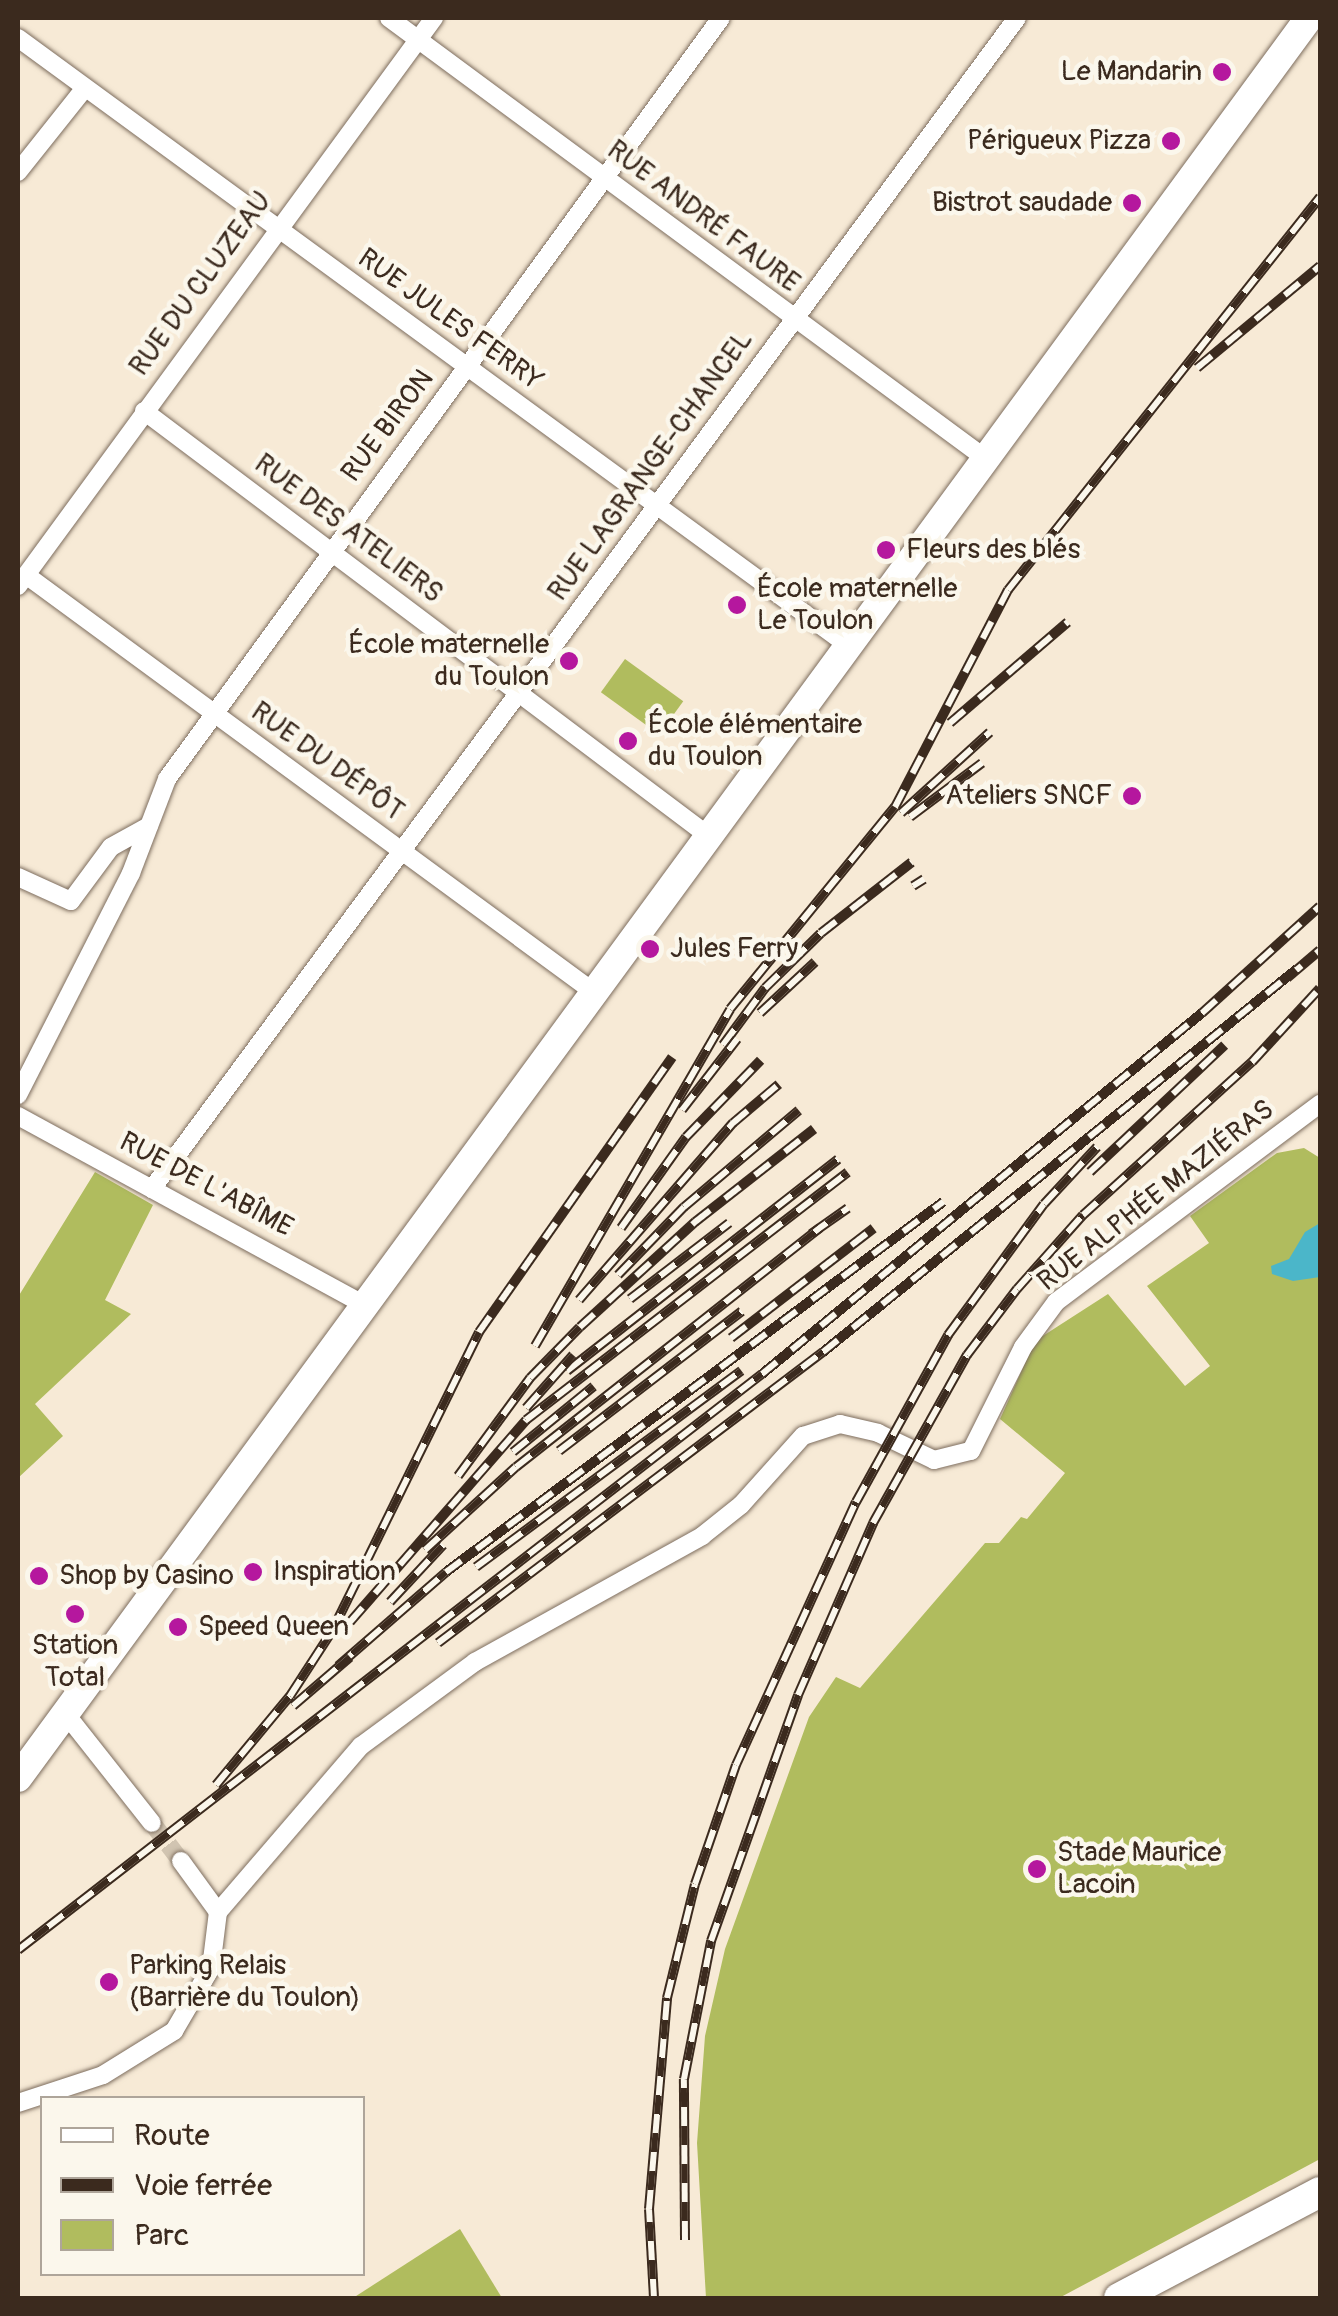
<!DOCTYPE html>
<html>
<head>
<meta charset="utf-8">
<style>
	body { margin:0 }
	#map { position:relative; width:1338px; height:2316px; overflow:hidden; background:#f7ead6; font-family:Pangolin,sans-serif }
	div>[style] { position:absolute }
	[style*='--x'] { left:calc(var(--x)*1px); top:calc(var(--y)*1px); width:calc(var(--w)*1px); rotate:calc(var(--a)*1deg) }
	.green>* { inset:0; background:#b0bc5e; transform-origin:0 0 }
	.water>* { inset:0; background:#4bb6c9 }
	.street-tunnel>* { height:18px; margin-top:-9px; transform-origin:0; background:repeating-linear-gradient(90deg,#d1c4b1 0 18px,transparent 0 27px) }
	.roads { filter:drop-shadow(0 0 2px #7d6d5e) drop-shadow(0 0 2px #7d6d5e) }
	.street>* { height:18px; margin:-9px; padding:0 9px; transform-origin:9px; border-radius:9px; background:#fff }
	.secondary>* { height:28px; margin:-14px; padding:0 14px; transform-origin:14px; border-radius:14px; background:#fff }
	.primary>* { height:30px; margin:-15px; padding:0 15px; transform-origin:15px; border-radius:15px; background:#fff }
	.rail>* { height:10px; margin-top:-5px; transform-origin:0; background:repeating-linear-gradient(90deg,#fbf7ec 0 19px,#3b2a1e 0 38px); box-sizing:border-box; border-block:2px solid #3b2a1e }
	.dots>* { width:28px; height:28px; translate:-50% -50%; box-sizing:border-box; border:5px solid #fbf7ec; border-radius:50% }
	span { translate:-50% -50%; white-space:nowrap; text-align:center; line-height:1.15; -webkit-text-stroke:9px #fbf7ec; paint-order:stroke }
	.poi-label { font-size:28px; color:#3b2a1e }
	.right { translate:-100% -50%; text-align:right }
	.left { translate:0 -50%; text-align:left }
	.street-label { font-size:28px; color:#3b2a1e }
	.frame { position:absolute; inset:0; border:20px solid #3b2a1e; pointer-events:none }
	.legend { position:absolute; left:40px; top:2096px; width:325px; height:180px; box-sizing:border-box; background:#fbf7ec; border:2px solid #aea59a; margin:0; padding:12px 18px; list-style:none; font-size:30px; color:#3b2a1e }
	.legend li { display:flex; align-items:center; gap:20px; height:50px }
	.legend b { width:50px; border:2px solid #aea59a }
</style>
</head>
<body>
<div id="map">
	<div class="green">
		<i style="left:625px;top:659px;width:72px;height:41px;rotate:36deg"></i>
		<i style="clip-path:polygon(1304px 1148px,1320px 1158px,1320px 2159px,1059px 2298px,706px 2298px,697px 2143px,705px 2036px,725px 1949px,809px 1717px,836px 1677px,860px 1688px,985px 1543px,999px 1543px,1021px 1517px,1027px 1519px,1065px 1473px,1000px 1419px,1035px 1341px,1108px 1294px,1185px 1386px,1210px 1366px,1147px 1286px,1209px 1243px,1190px 1216px,1277px 1153px)"></i>
		<i style="clip-path:polygon(95px 1172px,153px 1205px,105px 1300px,131px 1314px,35px 1404px,63px 1436px,18px 1478px,18px 1297px)"></i>
		<i style="clip-path:polygon(460px 2229px,502px 2298px,353px 2298px)"></i>
	</div>
	<div class="water">
		<i style="clip-path:polygon(1320px 1223px,1320px 1277px,1293px 1281px,1272px 1274px,1271px 1266px,1289px 1259px,1305px 1232px)"></i>
	</div>
	<div class="street-tunnel">
		<i style="--x:152;--y:1823;--w:48;--a:52.7"></i>
	</div>
	<div class="roads">
		<div class="street">
			<i style="--x:389;--y:18;--w:742;--a:36.45"></i>
			<i style="--x:18;--y:38;--w:1030;--a:36.19"></i>
			<i style="--x:18;--y:172;--w:106;--a:-51.5"></i>
			<i style="--x:144;--y:411;--w:708;--a:36.97"></i>
			<i style="--x:26;--y:575;--w:706;--a:36.3"></i>
			<i style="--x:18;--y:586;--w:704;--a:-53.78"></i>
			<i style="--x:18;--y:877;--w:58;--a:24.4"></i>
			<i style="--x:71;--y:901;--w:67;--a:-53.5"></i>
			<i style="--x:111;--y:847;--w:43;--a:-28.9"></i>
			<i style="--x:18;--y:1095;--w:249;--a:-63"></i>
			<i style="--x:131;--y:873;--w:101;--a:-69"></i>
			<i style="--x:167;--y:779;--w:941;--a:-53.95"></i>
			<i style="--x:18;--y:1116;--w:396;--a:28.6"></i>
			<i style="--x:152;--y:1189;--w:1456;--a:-53.55"></i>
			<i style="--x:65;--y:1713;--w:140;--a:51.7"></i>
			<i style="--x:181;--y:1861;--w:63;--a:54"></i>
			<i style="--x:18;--y:2103;--w:89;--a:-18.2"></i>
			<i style="--x:103;--y:2075;--w:84;--a:-31.8"></i>
			<i style="--x:174;--y:2031;--w:73;--a:-59.6"></i>
			<i style="--x:211;--y:1968;--w:56;--a:-82.9"></i>
			<i style="--x:218;--y:1912;--w:219;--a:-49.3"></i>
			<i style="--x:361;--y:1746;--w:142;--a:-36.4"></i>
			<i style="--x:475;--y:1662;--w:260;--a:-29"></i>
			<i style="--x:702;--y:1536;--w:50;--a:-38.5"></i>
			<i style="--x:741;--y:1505;--w:93;--a:-48.1"></i>
			<i style="--x:803;--y:1436;--w:39;--a:-18"></i>
			<i style="--x:840;--y:1424;--w:39;--a:13"></i>
			<i style="--x:878;--y:1433;--w:62;--a:25.7"></i>
			<i style="--x:934;--y:1460;--w:38;--a:-14"></i>
			<i style="--x:971;--y:1451;--w:116;--a:-63.4"></i>
			<i style="--x:1023;--y:1347;--w:56;--a:-53.7"></i>
			<i style="--x:1056;--y:1302;--w:330;--a:-36.9"></i>
		</div>
		<div class="secondary">
			<i style="--x:18;--y:1778;--w:2183;--a:-53.74"></i>
		</div>
		<div class="primary">
			<i style="--x:1119;--y:2298;--w:227;--a:-27.8"></i>
		</div>
	</div>
	<div class="rail">
		<i style="--x:1197;--y:368;--w:160;--a:-39.7"></i>
		<i style="--x:950;--y:723;--w:155;--a:-40.6"></i>
		<i style="--x:901;--y:813;--w:120;--a:-42.3"></i>
		<i style="--x:910;--y:817;--w:90;--a:-36.9"></i>
		<i style="--x:913;--y:886;--w:13;--a:-32"></i>
		<i style="--x:1287;--y:978;--w:43;--a:-40.3"></i>
		<i style="--x:760;--y:1013;--w:75;--a:-42.8"></i>
		<i style="--x:723;--y:1045;--w:71;--a:-53.6"></i>
		<i style="--x:765;--y:988;--w:78;--a:-44.5"></i>
		<i style="--x:821;--y:933;--w:115;--a:-38"></i>
		<i style="--x:682;--y:1110;--w:90;--a:-52.2"></i>
		<i style="--x:1090;--y:1172;--w:185;--a:-43.3"></i>
		<i style="--x:621;--y:1228;--w:112;--a:-54.5"></i>
		<i style="--x:686;--y:1137;--w:107;--a:-45.8"></i>
		<i style="--x:811;--y:1234;--w:45;--a:-35.1"></i>
		<i style="--x:618;--y:1275;--w:95;--a:-45.9"></i>
		<i style="--x:684;--y:1207;--w:150;--a:-40.1"></i>
		<i style="--x:630;--y:1299;--w:125;--a:-37.5"></i>
		<i style="--x:579;--y:1300;--w:235;--a:-49"></i>
		<i style="--x:733;--y:1123;--w:60;--a:-40.3"></i>
		<i style="--x:731;--y:1338;--w:180;--a:-37.6"></i>
		<i style="--x:535;--y:1346;--w:389;--a:-59.9"></i>
		<i style="--x:730;--y:1009;--w:261;--a:-50.8"></i>
		<i style="--x:895;--y:807;--w:245;--a:-62.5"></i>
		<i style="--x:1008;--y:590;--w:502;--a:-51.55"></i>
		<i style="--x:567;--y:1371;--w:344;--a:-38"></i>
		<i style="--x:526;--y:1408;--w:71;--a:-48.4"></i>
		<i style="--x:559;--y:1451;--w:230;--a:-37.4"></i>
		<i style="--x:513;--y:1452;--w:104;--a:-39.2"></i>
		<i style="--x:458;--y:1476;--w:122;--a:-53.7"></i>
		<i style="--x:530;--y:1378;--w:71;--a:-45.6"></i>
		<i style="--x:580;--y:1327;--w:156;--a:-42.4"></i>
		<i style="--x:695;--y:1222;--w:151;--a:-38"></i>
		<i style="--x:425;--y:1550;--w:123;--a:-42.4"></i>
		<i style="--x:516;--y:1467;--w:387;--a:-38.2"></i>
		<i style="--x:476;--y:1567;--w:330;--a:-36.5"></i>
		<i style="--x:390;--y:1602;--w:78;--a:-47.1"></i>
		<i style="--x:350;--y:1622;--w:268;--a:-48.9"></i>
		<i style="--x:526;--y:1420;--w:406;--a:-37.6"></i>
		<i style="--x:438;--y:1643;--w:483;--a:-37.1"></i>
		<i style="--x:823;--y:1352;--w:609;--a:-38.94"></i>
		<i style="--x:338;--y:1666;--w:143;--a:-41"></i>
		<i style="--x:446;--y:1572;--w:620;--a:-36.67"></i>
		<i style="--x:293;--y:1706;--w:75;--a:-40.7"></i>
		<i style="--x:216;--y:1785;--w:116;--a:-50.3"></i>
		<i style="--x:290;--y:1696;--w:77;--a:-57.1"></i>
		<i style="--x:332;--y:1631;--w:333;--a:-63.8"></i>
		<i style="--x:479;--y:1332;--w:336;--a:-54.9"></i>
		<i style="--x:18;--y:1950;--w:941;--a:-37.75"></i>
		<i style="--x:762;--y:1374;--w:569;--a:-39.37"></i>
		<i style="--x:1202;--y:1013;--w:159;--a:-42.2"></i>
		<i style="--x:685;--y:2240;--w:161;--a:-90.4"></i>
		<i style="--x:684;--y:2079;--w:141;--a:-78.9"></i>
		<i style="--x:711;--y:1941;--w:261;--a:-70.5"></i>
		<i style="--x:798;--y:1695;--w:188;--a:-66.4"></i>
		<i style="--x:873;--y:1523;--w:193;--a:-60.8"></i>
		<i style="--x:967;--y:1355;--w:83;--a:-52.9"></i>
		<i style="--x:1017;--y:1289;--w:99;--a:-48.3"></i>
		<i style="--x:1083;--y:1215;--w:228;--a:-42.2"></i>
		<i style="--x:1252;--y:1062;--w:100;--a:-47.4"></i>
		<i style="--x:654;--y:2298;--w:89;--a:-93.2"></i>
		<i style="--x:649;--y:2209;--w:212;--a:-85.1"></i>
		<i style="--x:667;--y:1998;--w:117;--a:-76.2"></i>
		<i style="--x:695;--y:1884;--w:126;--a:-71"></i>
		<i style="--x:736;--y:1765;--w:289;--a:-65.5"></i>
		<i style="--x:856;--y:1502;--w:191;--a:-61.1"></i>
		<i style="--x:948;--y:1335;--w:162;--a:-53.8"></i>
		<i style="--x:1044;--y:1204;--w:78;--a:-47.1"></i>
	</div>
	<div class="dots">
		<i style="left:1222px;top:72px;background:#b5179e"></i>
		<i style="left:1171px;top:141px;background:#b5179e"></i>
		<i style="left:1132px;top:203px;background:#b5179e"></i>
		<i style="left:886px;top:550px;background:#b5179e"></i>
		<i style="left:737px;top:605px;background:#b5179e"></i>
		<i style="left:569px;top:661px;background:#b5179e"></i>
		<i style="left:628px;top:741px;background:#b5179e"></i>
		<i style="left:1132px;top:796px;background:#b5179e"></i>
		<i style="left:650px;top:949px;background:#b5179e"></i>
		<i style="left:253px;top:1572px;background:#b5179e"></i>
		<i style="left:39px;top:1576px;background:#b5179e"></i>
		<i style="left:75px;top:1614px;background:#b5179e"></i>
		<i style="left:178px;top:1627px;background:#b5179e"></i>
		<i style="left:1037px;top:1869px;background:#b5179e"></i>
		<i style="left:109px;top:1982px;background:#b5179e"></i>
	</div>
	<div class="poi-label">
		<span class="right" style="left:1202px;top:72px">Le Mandarin</span>
		<span class="right" style="left:1151px;top:141px">Périgueux Pizza</span>
		<span class="right" style="left:1112px;top:203px">Bistrot saudade</span>
		<span class="left" style="left:906px;top:550px">Fleurs des blés</span>
		<span class="left" style="left:757px;top:605px">École maternelle<br>Le Toulon</span>
		<span class="right" style="left:549px;top:661px">École maternelle<br>du Toulon</span>
		<span class="left" style="left:648px;top:741px">École élémentaire<br>du Toulon</span>
		<span class="right" style="left:1112px;top:796px">Ateliers SNCF</span>
		<span class="left" style="left:670px;top:949px">Jules Ferry</span>
		<span class="left" style="left:273px;top:1572px">Inspiration</span>
		<span class="left" style="left:59px;top:1576px">Shop by Casino</span>
		<span class="left" style="left:198px;top:1627px">Speed Queen</span>
		<span style="left:75px;top:1662px">Station<br>Total</span>
		<span class="left" style="left:1057px;top:1869px">Stade Maurice<br>Lacoin</span>
		<span class="left" style="left:129px;top:1982px">Parking Relais<br>(Barrière du Toulon)</span>
	</div>
	<div class="street-label">
		<span style="left:703px;top:217px;rotate:37deg">RUE ANDRÉ FAURE</span>
		<span style="left:201px;top:284px;rotate:-54deg">RUE DU CLUZEAU</span>
		<span style="left:450px;top:320px;rotate:36deg">RUE JULES FERRY</span>
		<span style="left:388px;top:426px;rotate:-53deg">RUE BIRON</span>
		<span style="left:651px;top:466px;rotate:-54deg">RUE LAGRANGE-CHANCEL</span>
		<span style="left:348px;top:529px;rotate:37deg">RUE DES ATELIERS</span>
		<span style="left:327px;top:762px;rotate:36deg">RUE DU DÉPÔT</span>
		<span style="left:206px;top:1185px;rotate:28deg">RUE DE L'ABÎME</span>
		<span style="left:1156px;top:1196px;rotate:-38deg">RUE ALPHÉE MAZIÉRAS</span>
	</div>
	<div class="frame"></div>
	<ul class="legend">
	<li><b style="height:12px;background:#fff"></b>Route</li>
	<li><b style="height:12px;background:#3b2a1e"></b>Voie ferrée</li>
	<li><b style="height:28px;background:#b0bc5e"></b>Parc</li>
	</ul>
</div>
</body>
</html>
